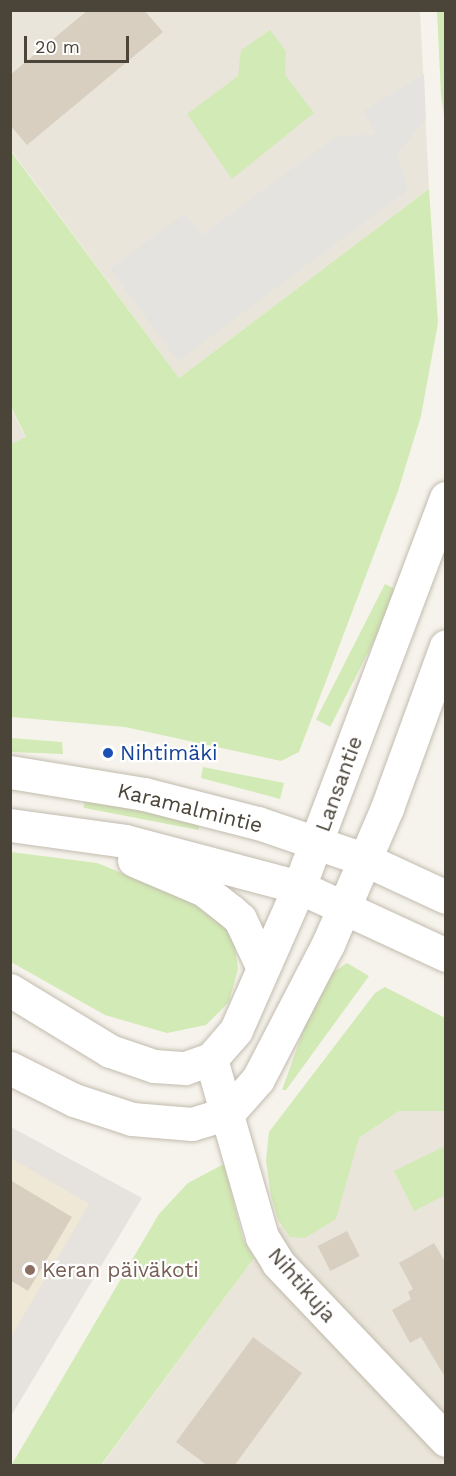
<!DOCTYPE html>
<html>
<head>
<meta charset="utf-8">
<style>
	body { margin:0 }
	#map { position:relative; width:456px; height:1476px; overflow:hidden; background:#f6f3ec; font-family:"Work Sans",sans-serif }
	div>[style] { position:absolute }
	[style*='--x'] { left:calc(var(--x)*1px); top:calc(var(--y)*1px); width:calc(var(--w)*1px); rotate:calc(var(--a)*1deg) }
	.residential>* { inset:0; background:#eae5da }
	.industrial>* { inset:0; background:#e6e2dd }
	.education>* { inset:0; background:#efe8d6 }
	.green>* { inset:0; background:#d2eab5; transform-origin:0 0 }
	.parking>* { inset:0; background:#e5e3e0 }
	.building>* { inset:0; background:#d8cfc1; transform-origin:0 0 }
	.roads { filter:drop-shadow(0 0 2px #c2bbae) drop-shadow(0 0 2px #c2bbae) }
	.minor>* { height:33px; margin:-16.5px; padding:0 16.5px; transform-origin:16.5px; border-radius:16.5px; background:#fff }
	.dots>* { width:16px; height:16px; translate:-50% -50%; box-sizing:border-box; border:3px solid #fff; border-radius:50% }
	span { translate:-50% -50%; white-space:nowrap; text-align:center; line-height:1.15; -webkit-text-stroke:4.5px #fff; paint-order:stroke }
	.transit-label { font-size:21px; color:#164399 }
	.left { translate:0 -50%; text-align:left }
	.street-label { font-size:21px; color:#4b4439 }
	.education-label { font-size:21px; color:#785e54 }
	.frame { position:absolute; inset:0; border:12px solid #4b4439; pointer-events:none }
	.scale { position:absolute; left:24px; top:36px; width:105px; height:27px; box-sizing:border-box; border:3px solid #4b4439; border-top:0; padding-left:8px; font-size:18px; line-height:21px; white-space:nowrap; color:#4b4439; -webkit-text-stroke:4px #fff; paint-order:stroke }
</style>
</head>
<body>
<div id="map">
	<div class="residential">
		<i style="clip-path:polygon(10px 11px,420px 11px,429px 189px,179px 378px,11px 150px)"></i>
		<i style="clip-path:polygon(10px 407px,26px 438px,11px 444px,10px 444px)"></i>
		<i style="clip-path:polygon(434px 1109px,445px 1111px,445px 1465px,101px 1466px,254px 1258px,325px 1173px,359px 1138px,399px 1111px)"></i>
	</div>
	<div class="industrial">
		<i style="clip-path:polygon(11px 1127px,142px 1198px,11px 1416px)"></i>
	</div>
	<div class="education">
		<i style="clip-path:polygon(11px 1158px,89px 1204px,11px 1337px)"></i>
	</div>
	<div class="green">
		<i style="clip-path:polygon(437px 11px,445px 11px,444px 115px,441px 95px)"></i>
		<i style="clip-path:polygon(270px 30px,286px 51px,285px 75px,314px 113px,232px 179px,187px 114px,238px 76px,241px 50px)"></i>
		<i style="clip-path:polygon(10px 150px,179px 378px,429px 189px,438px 323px,421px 416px,398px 491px,299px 752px,281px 761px,125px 727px,11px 717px,11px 444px,26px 437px,11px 407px)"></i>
		<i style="left:385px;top:584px;width:16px;height:152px;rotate:27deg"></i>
		<i style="clip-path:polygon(11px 738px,62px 742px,63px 754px,11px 752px)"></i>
		<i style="clip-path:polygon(203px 767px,284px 783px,280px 799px,201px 778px)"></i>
		<i style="left:86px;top:795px;width:117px;height:13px;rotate:11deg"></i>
		<i style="clip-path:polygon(11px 852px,97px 863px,212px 909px,234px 941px,238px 969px,229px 1002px,206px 1025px,167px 1033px,105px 1015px,11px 962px)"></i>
		<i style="clip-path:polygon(347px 963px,369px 976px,286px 1090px,282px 1090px,316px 995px,329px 975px)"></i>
		<i style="clip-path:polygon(385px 987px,445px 1018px,445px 1111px,399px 1111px,359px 1138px,336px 1219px,305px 1238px,290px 1237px,278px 1220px,271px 1196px,266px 1161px,269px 1132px,375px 993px)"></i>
		<i style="clip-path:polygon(445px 1146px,445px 1195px,414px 1211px,394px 1171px)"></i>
		<i style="clip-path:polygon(224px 1164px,243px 1239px,254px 1258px,101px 1465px,11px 1466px,159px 1214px,188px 1183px)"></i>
	</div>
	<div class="parking">
		<i style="clip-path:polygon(424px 74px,426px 119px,397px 154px,408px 190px,178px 361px,110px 269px,185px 213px,202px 235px,335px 137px,376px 134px,363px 111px)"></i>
	</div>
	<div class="building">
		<i style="clip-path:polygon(88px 10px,144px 10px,163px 32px,27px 145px,10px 125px,10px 75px)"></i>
		<i style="clip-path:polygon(10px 1180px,72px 1217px,28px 1291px,10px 1280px)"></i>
		<i style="left:347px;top:1231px;width:28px;height:33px;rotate:63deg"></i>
		<i style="clip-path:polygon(434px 1243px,446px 1263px,446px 1379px,421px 1337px,410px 1343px,392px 1310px,411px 1299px,408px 1292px,413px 1289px,399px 1263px)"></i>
		<i style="clip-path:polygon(253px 1337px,302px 1373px,234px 1466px,208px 1466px,176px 1442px)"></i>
	</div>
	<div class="roads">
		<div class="minor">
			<i style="--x:10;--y:772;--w:136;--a:9.3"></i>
			<i style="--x:144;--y:794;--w:118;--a:14.3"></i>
			<i style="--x:258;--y:823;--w:114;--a:18.9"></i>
			<i style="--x:366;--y:860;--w:88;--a:24.8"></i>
			<i style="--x:10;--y:825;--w:116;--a:7.9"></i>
			<i style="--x:125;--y:841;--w:180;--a:14.8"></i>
			<i style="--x:299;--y:887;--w:162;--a:24.8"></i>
			<i style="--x:134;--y:860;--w:76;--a:23.2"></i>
			<i style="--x:204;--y:890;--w:34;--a:38"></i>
			<i style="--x:231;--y:911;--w:12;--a:42"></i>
			<i style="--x:240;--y:919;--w:54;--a:64.9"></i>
			<i style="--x:10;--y:990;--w:117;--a:31.4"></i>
			<i style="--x:110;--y:1051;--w:46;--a:18.8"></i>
			<i style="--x:154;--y:1066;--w:31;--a:4"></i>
			<i style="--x:185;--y:1068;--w:28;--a:-19"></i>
			<i style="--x:211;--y:1059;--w:38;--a:-49"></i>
			<i style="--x:236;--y:1030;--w:156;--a:-66.2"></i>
			<i style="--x:299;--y:887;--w:416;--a:-69.3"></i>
			<i style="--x:211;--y:1059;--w:185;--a:74"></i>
			<i style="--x:262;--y:1237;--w:31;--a:58"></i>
			<i style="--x:278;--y:1263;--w:244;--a:46.5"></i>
			<i style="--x:10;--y:1068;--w:72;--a:26.6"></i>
			<i style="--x:74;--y:1100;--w:61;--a:18.1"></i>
			<i style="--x:132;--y:1119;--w:60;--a:4.8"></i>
			<i style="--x:192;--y:1124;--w:38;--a:-17"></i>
			<i style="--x:228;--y:1113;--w:45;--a:-48.6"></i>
			<i style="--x:258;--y:1079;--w:152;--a:-62.6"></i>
			<i style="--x:328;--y:944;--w:148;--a:-66.5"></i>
			<i style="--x:387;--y:808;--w:172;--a:-70"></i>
		</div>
	</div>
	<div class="dots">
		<i style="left:108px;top:753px;background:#1a4fb4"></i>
		<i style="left:30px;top:1270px;background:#8d6e63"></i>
	</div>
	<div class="transit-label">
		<span class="left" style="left:120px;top:753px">Nihtimäki</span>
	</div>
	<div class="street-label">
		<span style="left:339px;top:784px;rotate:-70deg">Lansantie</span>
		<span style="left:190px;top:808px;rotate:14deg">Karamalmintie</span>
		<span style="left:302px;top:1285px;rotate:49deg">Nihtikuja</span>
	</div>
	<div class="education-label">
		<span class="left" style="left:42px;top:1270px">Keran päiväkoti</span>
	</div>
	<div class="frame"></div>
	<div class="scale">20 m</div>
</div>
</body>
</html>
